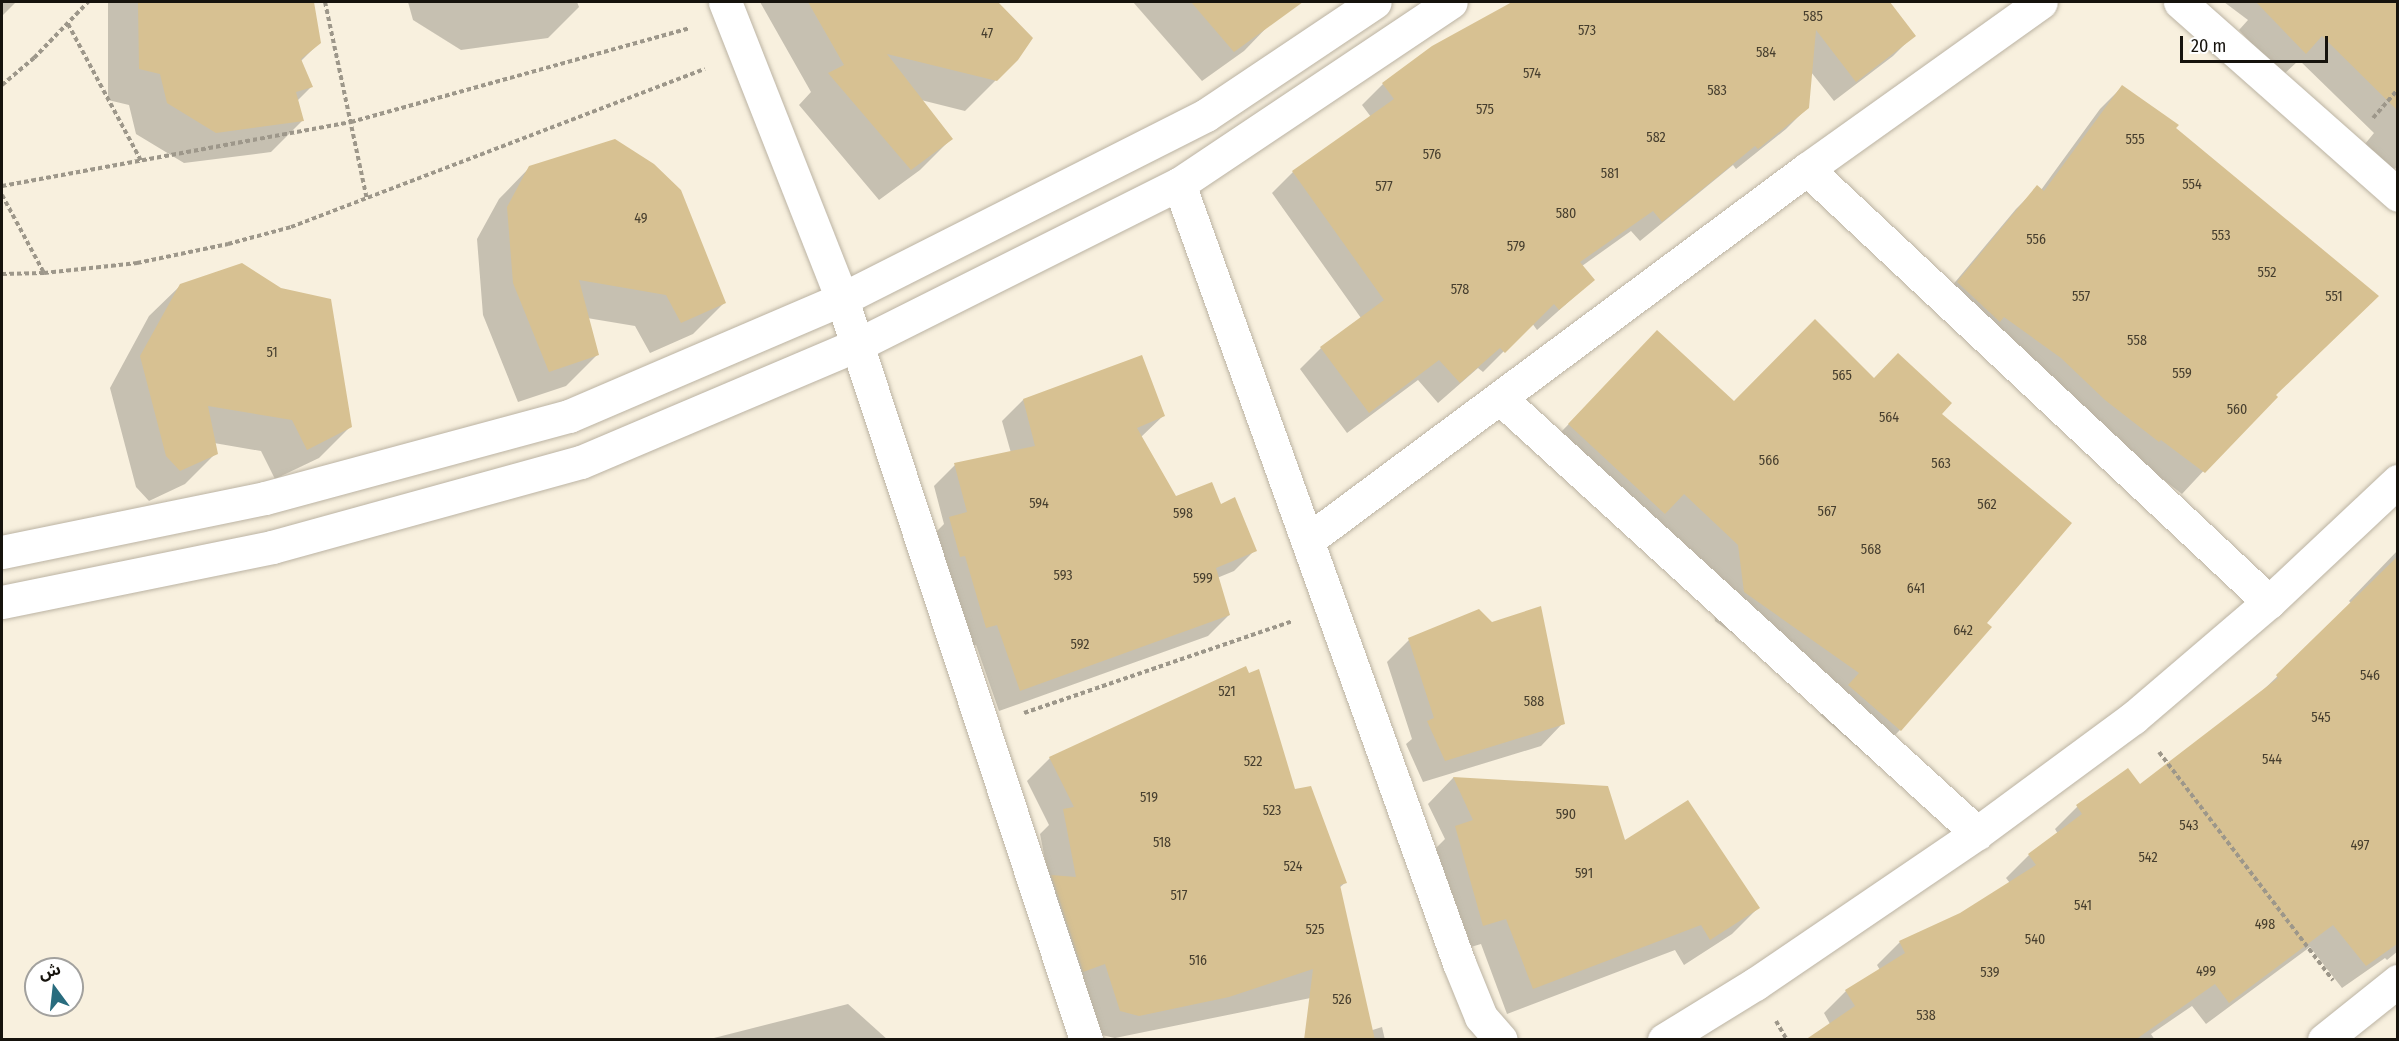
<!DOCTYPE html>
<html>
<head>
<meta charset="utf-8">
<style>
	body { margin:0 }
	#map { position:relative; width:2399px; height:1041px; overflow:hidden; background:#f8f0de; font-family:"Fira Sans Condensed","Noto Sans Arabic",sans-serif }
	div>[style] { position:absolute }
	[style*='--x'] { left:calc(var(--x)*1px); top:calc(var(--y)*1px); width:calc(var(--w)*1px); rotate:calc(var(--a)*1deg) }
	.shadow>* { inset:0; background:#0003 }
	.building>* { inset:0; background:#d7c192 }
	.path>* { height:4px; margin-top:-2px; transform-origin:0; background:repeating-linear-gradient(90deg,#9d978a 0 4.5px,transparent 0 7.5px) }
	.roads { filter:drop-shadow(0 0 2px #bbb3a3) drop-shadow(0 0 2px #bbb3a3) }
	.street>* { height:33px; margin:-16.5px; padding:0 16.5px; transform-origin:16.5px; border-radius:16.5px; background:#fff }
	span { translate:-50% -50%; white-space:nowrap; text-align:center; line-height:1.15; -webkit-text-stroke:4.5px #fff; paint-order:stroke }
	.number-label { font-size:14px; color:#463e2e }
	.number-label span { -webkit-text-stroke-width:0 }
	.frame { position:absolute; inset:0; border:3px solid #16130d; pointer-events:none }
	.north { position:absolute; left:24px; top:957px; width:60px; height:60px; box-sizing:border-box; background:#fff; border:2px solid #a2a19e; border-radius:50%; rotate:345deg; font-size:16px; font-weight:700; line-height:24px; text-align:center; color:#16130d }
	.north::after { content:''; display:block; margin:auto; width:21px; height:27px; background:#296c7e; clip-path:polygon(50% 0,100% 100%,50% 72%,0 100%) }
	.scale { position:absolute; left:2180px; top:36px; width:148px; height:27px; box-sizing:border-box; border:3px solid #16130d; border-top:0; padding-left:8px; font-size:18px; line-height:21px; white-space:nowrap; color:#16130d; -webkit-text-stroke:4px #fff; paint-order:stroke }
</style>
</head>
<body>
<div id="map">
	<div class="shadow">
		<i style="clip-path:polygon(2px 2px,16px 2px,2px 16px)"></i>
		<i style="clip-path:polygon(108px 2px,313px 2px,319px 43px,301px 61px,311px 87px,297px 101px,302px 121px,271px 152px,184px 163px,136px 134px,129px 105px,108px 100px)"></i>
		<i style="clip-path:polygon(408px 2px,577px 2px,579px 7px,548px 38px,461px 50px,413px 20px)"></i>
		<i style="clip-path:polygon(760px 2px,996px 2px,1031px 38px,1017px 59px,965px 111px,921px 100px,951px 139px,920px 170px,879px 200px,799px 105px,811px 92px)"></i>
		<i style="clip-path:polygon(1133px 2px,1259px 2px,1274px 20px,1244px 51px,1202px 81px)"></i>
		<i style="clip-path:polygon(1515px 2px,1888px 2px,1914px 35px,1893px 56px,1834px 101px,1811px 72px,1808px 107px,1786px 129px,1736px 169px,1733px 165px,1640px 241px,1631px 231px,1582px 266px,1593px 280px,1537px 330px,1532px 323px,1483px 372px,1478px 368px,1438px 403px,1418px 380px,1347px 433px,1300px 369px,1321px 348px,1361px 318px,1272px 193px,1293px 172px,1371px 117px,1362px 105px,1383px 84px)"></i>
		<i style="clip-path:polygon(2224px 2px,2398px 2px,2398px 166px,2393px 170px,2365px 144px,2374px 133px,2299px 60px,2282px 76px,2239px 30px,2248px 20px)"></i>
		<i style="clip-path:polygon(2122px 87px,2174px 129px,2274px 395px,2182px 494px,1936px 305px,2016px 209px,2038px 187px,2041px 190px,2100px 109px)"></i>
		<i style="clip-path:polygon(530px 167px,724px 303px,693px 334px,650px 353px,635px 326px,587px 318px,597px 355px,566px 386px,518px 402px,483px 315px,477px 239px,499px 199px)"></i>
		<i style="clip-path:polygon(181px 285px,350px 427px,319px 458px,275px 479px,261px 451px,214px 443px,216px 453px,185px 484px,149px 501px,136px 487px,110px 388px,149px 316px)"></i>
		<i style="clip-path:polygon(1657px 332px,1733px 403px,1874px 379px,1940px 414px,1985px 623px,1900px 730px,1871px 759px,1820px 715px,1831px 703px,1715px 621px,1710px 574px,1540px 454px)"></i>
		<i style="clip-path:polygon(1023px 400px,1163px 416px,1141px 437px,1176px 498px,1220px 506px,1255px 550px,1234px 571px,1217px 578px,1229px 615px,1208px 636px,999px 711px,976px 645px,965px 648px,929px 539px,944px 524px,934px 486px,955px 465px,1011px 453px,1002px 421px)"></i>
		<i style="clip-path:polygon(2398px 550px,2398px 951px,2387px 960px,2385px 958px,2342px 988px,2310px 947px,2206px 1024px,2192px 1006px,2151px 1034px,2155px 1040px,1808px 1040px,1830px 1024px,1824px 1013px,1846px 991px,1880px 970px,1877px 965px,1900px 942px,1960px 914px,2010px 883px,2006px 878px,2029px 855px,2058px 834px,2055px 829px,2077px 807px,2140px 786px,2254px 699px,2352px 604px,2349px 601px)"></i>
		<i style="clip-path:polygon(1409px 640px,1563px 723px,1541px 746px,1423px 782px,1406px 744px,1412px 739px,1387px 662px)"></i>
		<i style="clip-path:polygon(1248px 675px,1294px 791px,1346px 882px,1339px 888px,1335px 993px,1115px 1038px,1097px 1034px,1049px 880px,1040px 834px,1049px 825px,1027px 781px,1050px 758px)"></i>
		<i style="clip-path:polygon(1453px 778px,1607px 787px,1625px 843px,1758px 908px,1732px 934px,1684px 965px,1675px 950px,1507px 1014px,1481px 944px,1457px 951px,1430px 854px,1445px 839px,1428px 804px)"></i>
		<i style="clip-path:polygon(848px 1004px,888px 1040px,706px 1040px)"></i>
		<i style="clip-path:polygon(1382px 1027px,1385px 1040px,1341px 1040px)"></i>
	</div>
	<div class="building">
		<i style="clip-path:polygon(138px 2px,314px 2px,321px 43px,301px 59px,313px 87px,296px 92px,304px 121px,216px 133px,167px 103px,160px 74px,139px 69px)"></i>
		<i style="clip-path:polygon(808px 2px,998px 2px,1033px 38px,1018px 60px,997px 81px,887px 54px,953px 139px,911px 170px,828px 73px,844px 65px)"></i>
		<i style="clip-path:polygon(1191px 2px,1303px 2px,1234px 52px)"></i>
		<i style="clip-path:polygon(1512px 2px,1890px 2px,1916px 36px,1856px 82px,1816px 30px,1809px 108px,1758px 149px,1755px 146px,1662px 222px,1653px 211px,1580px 262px,1595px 280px,1559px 310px,1554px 304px,1505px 353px,1500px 348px,1460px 383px,1439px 360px,1369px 413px,1320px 347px,1384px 300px,1292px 171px,1394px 99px,1382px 83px,1432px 46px)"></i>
		<i style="clip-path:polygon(2256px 2px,2397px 2px,2397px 110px,2322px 36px,2306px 54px)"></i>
		<i style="clip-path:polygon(2122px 85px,2179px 125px,2176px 128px,2379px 296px,2276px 395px,2278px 397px,2205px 473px,2161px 440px,2159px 442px,2105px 400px,2061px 358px,2004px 317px,2000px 322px,1957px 282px,2037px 185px,2044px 191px)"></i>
		<i style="clip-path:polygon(615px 139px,654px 164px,681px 190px,726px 303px,681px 323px,666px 295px,579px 280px,599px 355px,549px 372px,513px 283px,507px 207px,529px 166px)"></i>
		<i style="clip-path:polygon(242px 263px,281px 288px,331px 299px,352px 427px,307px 450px,292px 420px,208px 406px,218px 454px,180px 471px,166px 456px,140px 356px,180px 284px)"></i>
		<i style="clip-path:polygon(1815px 319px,1874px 378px,1898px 353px,1952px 403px,1942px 414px,2072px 523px,1987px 623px,1992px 627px,1901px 731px,1848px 685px,1859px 673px,1744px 592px,1738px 545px,1684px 494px,1665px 514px,1568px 424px,1657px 330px,1734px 401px)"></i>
		<i style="clip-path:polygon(1142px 355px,1165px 416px,1137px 428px,1176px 496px,1212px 482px,1221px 504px,1235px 497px,1257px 551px,1216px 568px,1230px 615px,1020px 691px,997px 625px,986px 628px,965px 556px,960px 557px,949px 517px,967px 512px,954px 463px,1035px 446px,1023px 399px)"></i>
		<i style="clip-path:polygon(2397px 557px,2397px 944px,2366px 966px,2333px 925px,2229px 1003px,2215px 984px,2135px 1040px,1805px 1040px,1855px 1006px,1845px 990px,1905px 953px,1899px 941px,1960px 913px,2036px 865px,2028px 854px,2082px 814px,2076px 805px,2128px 768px,2140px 784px,2278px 678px,2276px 675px)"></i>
		<i style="clip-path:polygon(1541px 606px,1565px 724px,1445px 761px,1427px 721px,1434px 718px,1408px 638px,1479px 609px,1492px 622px)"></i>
		<i style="clip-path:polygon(1246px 666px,1249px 673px,1259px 669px,1295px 789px,1311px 786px,1347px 883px,1340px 885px,1375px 1040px,1304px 1040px,1313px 969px,1229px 997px,1139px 1016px,1120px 1011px,1105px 964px,1083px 972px,1051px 875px,1076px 877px,1063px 809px,1074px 807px,1049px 757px)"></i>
		<i style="clip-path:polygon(1453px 777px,1608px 786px,1625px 840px,1688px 800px,1760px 908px,1710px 940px,1701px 925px,1533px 989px,1506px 919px,1483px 926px,1455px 826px,1473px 820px)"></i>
	</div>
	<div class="path">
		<i style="--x:325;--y:2;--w:201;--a:78"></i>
		<i style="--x:68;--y:24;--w:155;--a:61.9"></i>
		<i style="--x:2;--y:85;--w:42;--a:-40.2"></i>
		<i style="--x:34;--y:58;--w:78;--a:-46"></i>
		<i style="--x:2373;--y:118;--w:38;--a:-49"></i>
		<i style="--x:2;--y:186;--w:355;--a:-10.4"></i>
		<i style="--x:351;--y:122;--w:351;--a:-15.5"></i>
		<i style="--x:2;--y:195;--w:89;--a:61.7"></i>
		<i style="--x:2;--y:274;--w:42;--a:-1.4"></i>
		<i style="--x:44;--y:273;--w:94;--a:-6.1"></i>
		<i style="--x:137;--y:263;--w:93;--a:-11.8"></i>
		<i style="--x:228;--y:244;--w:65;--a:-15.1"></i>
		<i style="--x:291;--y:227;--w:443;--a:-20.9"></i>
		<i style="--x:1024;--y:713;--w:283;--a:-18.9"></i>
		<i style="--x:2159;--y:752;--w:287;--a:52.7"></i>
		<i style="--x:1776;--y:1021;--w:22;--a:60"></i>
	</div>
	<div class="roads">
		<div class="street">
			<i style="--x:725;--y:2;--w:319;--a:68.5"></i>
			<i style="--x:842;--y:299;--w:780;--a:71.77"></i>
			<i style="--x:2180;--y:2;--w:291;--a:41.5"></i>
			<i style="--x:1807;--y:169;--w:633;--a:43.14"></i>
			<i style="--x:1179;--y:184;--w:828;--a:70.23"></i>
			<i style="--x:1459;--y:963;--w:58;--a:67.8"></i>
			<i style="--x:1481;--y:1017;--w:30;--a:49"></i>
			<i style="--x:1500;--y:398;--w:646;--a:42.36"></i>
			<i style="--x:1308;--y:540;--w:622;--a:-36.63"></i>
			<i style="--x:1807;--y:169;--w:287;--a:-35.5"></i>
			<i style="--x:2;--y:552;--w:268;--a:-11.6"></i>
			<i style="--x:265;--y:498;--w:315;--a:-15.1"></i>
			<i style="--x:569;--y:416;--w:297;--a:-23.2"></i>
			<i style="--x:842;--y:299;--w:408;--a:-26.8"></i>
			<i style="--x:1206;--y:115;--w:203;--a:-33.8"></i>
			<i style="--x:2;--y:602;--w:276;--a:-11.5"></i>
			<i style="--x:272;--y:547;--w:320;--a:-15.4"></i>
			<i style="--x:581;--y:462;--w:300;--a:-23"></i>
			<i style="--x:857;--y:345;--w:360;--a:-26.6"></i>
			<i style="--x:1179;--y:184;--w:327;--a:-33.8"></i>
			<i style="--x:1664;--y:1040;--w:107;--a:-31.6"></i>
			<i style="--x:1755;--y:984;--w:268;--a:-34.2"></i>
			<i style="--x:1977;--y:833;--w:194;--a:-36.4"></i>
			<i style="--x:2133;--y:718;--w:179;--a:-40.5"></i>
			<i style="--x:2269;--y:602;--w:177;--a:-43.2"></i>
			<i style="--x:2324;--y:1040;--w:95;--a:-38.6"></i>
		</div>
	</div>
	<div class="number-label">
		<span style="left:1813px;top:17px">585</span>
		<span style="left:1587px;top:31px">573</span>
		<span style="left:987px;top:34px">47</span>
		<span style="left:1766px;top:53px">584</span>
		<span style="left:1532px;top:74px">574</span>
		<span style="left:1717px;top:91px">583</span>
		<span style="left:1485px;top:110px">575</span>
		<span style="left:1656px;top:138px">582</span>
		<span style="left:2135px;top:140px">555</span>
		<span style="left:1432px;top:155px">576</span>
		<span style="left:1610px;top:174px">581</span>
		<span style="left:2192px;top:185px">554</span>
		<span style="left:1384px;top:187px">577</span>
		<span style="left:1566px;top:214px">580</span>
		<span style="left:641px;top:219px">49</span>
		<span style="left:2221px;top:236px">553</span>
		<span style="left:2036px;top:240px">556</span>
		<span style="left:1516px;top:247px">579</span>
		<span style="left:2267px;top:273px">552</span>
		<span style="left:1460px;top:290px">578</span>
		<span style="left:2081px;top:297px">557</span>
		<span style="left:2334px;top:297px">551</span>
		<span style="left:2137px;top:341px">558</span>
		<span style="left:272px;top:353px">51</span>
		<span style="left:2182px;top:374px">559</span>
		<span style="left:1842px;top:376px">565</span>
		<span style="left:2237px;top:410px">560</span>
		<span style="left:1889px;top:418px">564</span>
		<span style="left:1769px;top:461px">566</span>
		<span style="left:1941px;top:464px">563</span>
		<span style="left:1039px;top:504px">594</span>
		<span style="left:1987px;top:505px">562</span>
		<span style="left:1827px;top:512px">567</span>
		<span style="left:1183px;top:514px">598</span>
		<span style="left:1871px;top:550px">568</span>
		<span style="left:1063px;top:576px">593</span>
		<span style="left:1203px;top:579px">599</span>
		<span style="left:1916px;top:589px">641</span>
		<span style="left:1963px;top:631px">642</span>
		<span style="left:1080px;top:645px">592</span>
		<span style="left:2370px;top:676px">546</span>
		<span style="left:1227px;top:692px">521</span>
		<span style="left:1534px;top:702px">588</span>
		<span style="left:2321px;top:718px">545</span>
		<span style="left:2272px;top:760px">544</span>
		<span style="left:1253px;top:762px">522</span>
		<span style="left:1149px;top:798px">519</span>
		<span style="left:1272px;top:811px">523</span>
		<span style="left:1566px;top:815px">590</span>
		<span style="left:2189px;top:826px">543</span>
		<span style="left:1162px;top:843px">518</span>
		<span style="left:2360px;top:846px">497</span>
		<span style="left:2148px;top:858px">542</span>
		<span style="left:1293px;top:867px">524</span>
		<span style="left:1584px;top:874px">591</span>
		<span style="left:1179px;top:896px">517</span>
		<span style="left:2083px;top:906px">541</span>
		<span style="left:2265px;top:925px">498</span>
		<span style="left:1315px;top:930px">525</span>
		<span style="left:2035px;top:940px">540</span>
		<span style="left:1198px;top:961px">516</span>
		<span style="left:2206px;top:972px">499</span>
		<span style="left:1990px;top:973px">539</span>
		<span style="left:1342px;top:1000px">526</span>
		<span style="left:1926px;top:1016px">538</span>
	</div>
	<div class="frame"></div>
	<div class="north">ش</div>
	<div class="scale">20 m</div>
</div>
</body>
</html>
